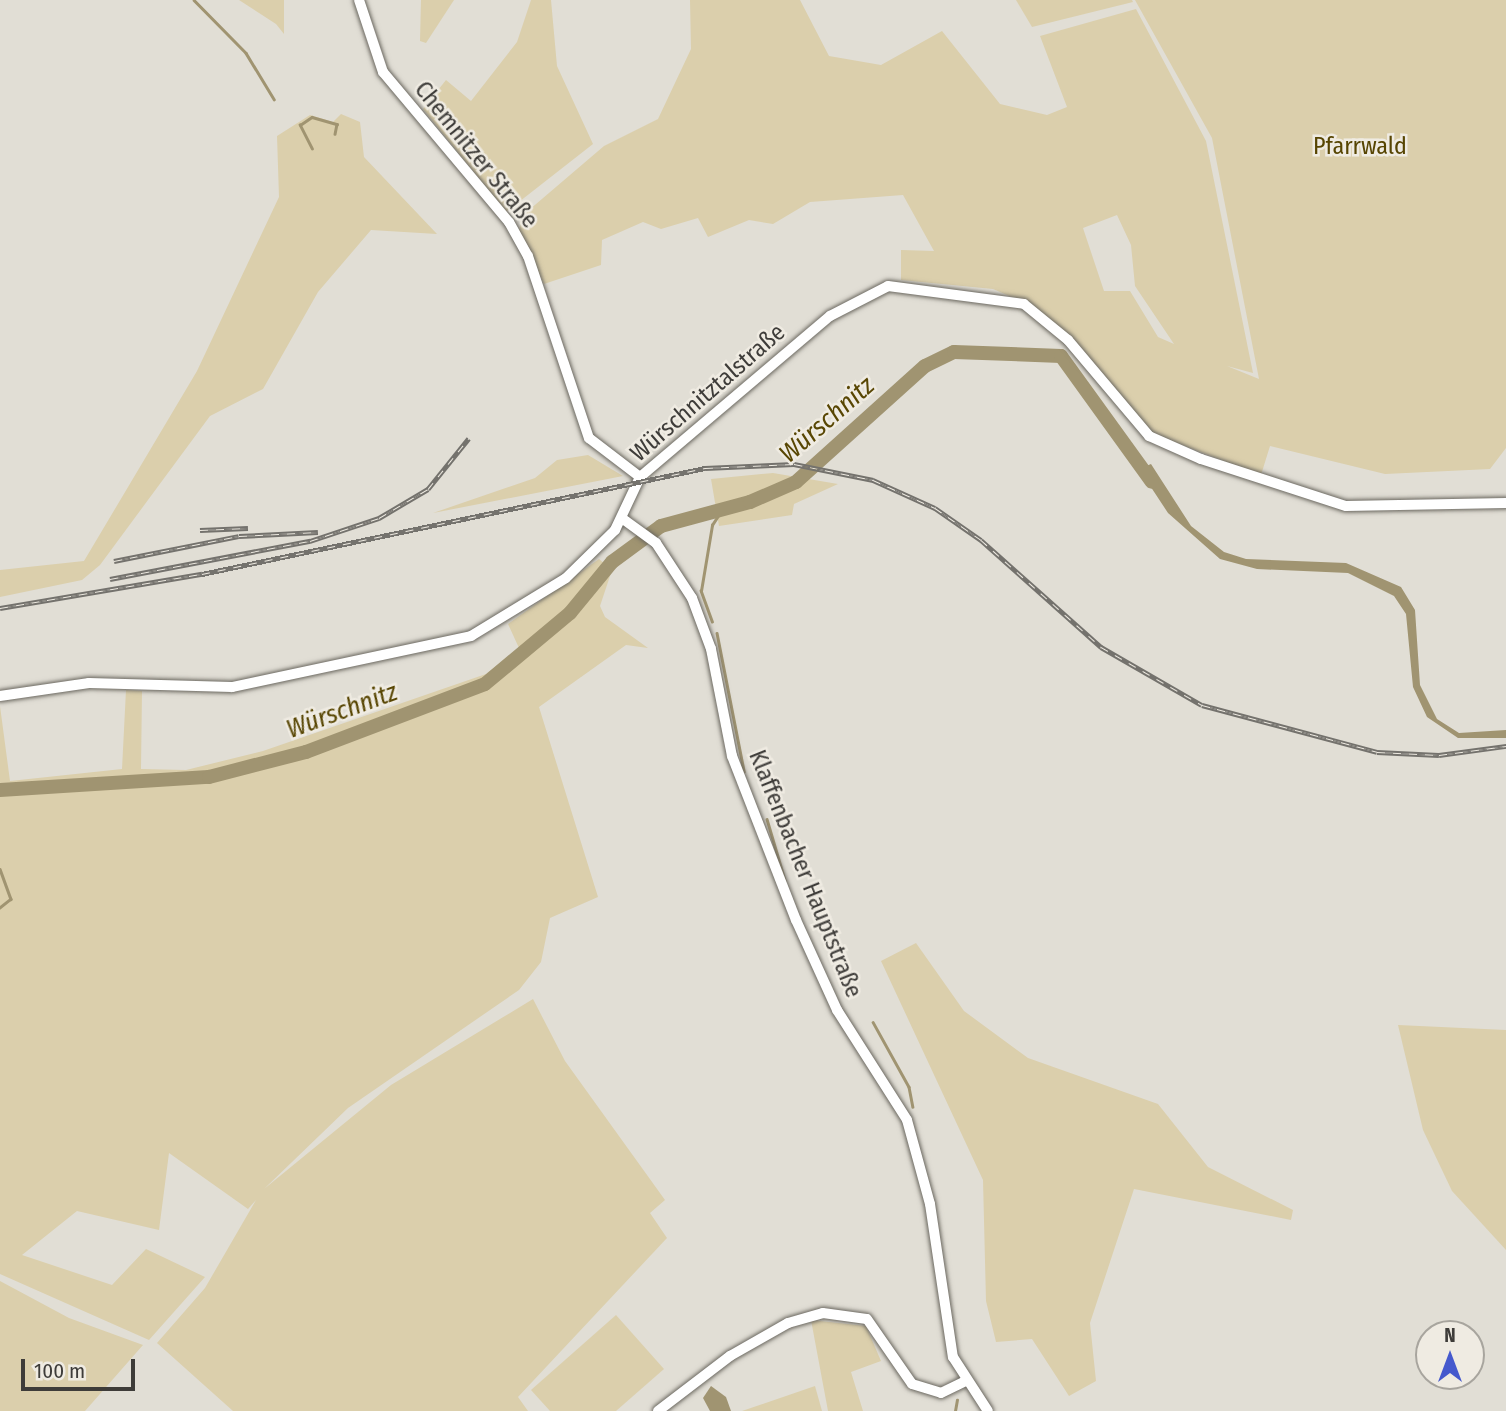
<!DOCTYPE html>
<html>
<head>
<meta charset="utf-8">
<style>
	body { margin:0 }
	#map { position:relative; width:1506px; height:1411px; overflow:hidden; background:#e1ded5; font-family:"Fira Sans Condensed",sans-serif }
	div>[style] { position:absolute }
	[style*='--x'] { left:calc(var(--x)*1px); top:calc(var(--y)*1px); width:calc(var(--w)*1px); rotate:calc(var(--a)*1deg) }
	.green>* { inset:0; background:#dbcfac }
	.water>* { inset:0; background:#a09471 }
	.stream>* { height:2.5px; margin:-1.25px; padding:0 1.25px; transform-origin:1.25px; border-radius:1.25px; background:#a09471 }
	.river>* { height:14px; margin:-7px; padding:0 7px; transform-origin:7px; border-radius:7px; background:#a09471 }
	.roads { filter:drop-shadow(0 0 2px #6b6860) drop-shadow(0 0 2px #6b6860) }
	.tertiary>* { height:10px; margin:-5px; padding:0 5px; transform-origin:5px; border-radius:5px; background:#fff }
	.secondary>* { height:10px; margin:-5px; padding:0 5px; transform-origin:5px; border-radius:5px; background:#fff }
	.rail>* { height:5px; margin-top:-2.5px; transform-origin:0; background:repeating-linear-gradient(90deg,#efebe2 0 8px,#74726d 0 16px); box-sizing:border-box; border-block:2px solid #74726d }
	span { translate:-50% -50%; white-space:nowrap; text-align:center; line-height:1.15; -webkit-text-stroke:5px #efebe2; paint-order:stroke }
	.park-label { font-size:24px; color:#574502 }
	.street-label { font-size:24px; color:#3e3c39 }
	.water-label { font-size:26px; color:#584603; font-style:italic }
	.north { position:absolute; left:1415px; top:1320px; width:70px; height:70px; box-sizing:border-box; background:#efebe2; border:2px solid #a8a59e; border-radius:50%; rotate:0deg; font-size:19px; font-weight:700; line-height:28px; text-align:center; color:#3e3c39 }
	.north::after { content:''; display:block; margin:auto; width:24px; height:32px; background:#4559cd; clip-path:polygon(50% 0,100% 100%,50% 72%,0 100%) }
	.scale { position:absolute; left:21px; top:1359px; width:114px; height:32px; box-sizing:border-box; border:4px solid #3e3c39; border-top:0; padding-left:9px; font-size:21px; line-height:24px; white-space:nowrap; color:#3e3c39; -webkit-text-stroke:5px #efebe2; paint-order:stroke }
</style>
</head>
<body>
<div id="map">
	<div class="green">
		<i style="clip-path:polygon(239px 0,284px 0,284px 34px,276px 24px)"></i>
		<i style="clip-path:polygon(421px 0,454px 0,426px 43px,420px 41px)"></i>
		<i style="clip-path:polygon(531px 0,551px 0,557px 66px,593px 144px,506px 212px,423px 109px,446px 80px,471px 101px,517px 42px)"></i>
		<i style="clip-path:polygon(evenodd,690px 0,800px 0,829px 56px,881px 65px,942px 31px,1000px 104px,1047px 115px,1067px 107px,1040px 36px,1136px 9px,1206px 141px,1253px 373px,1227px 366px,1259px 379px,1212px 138px,1135px 0,1506px 0,1506px 448px,1490px 469px,1385px 474px,1270px 446px,1261px 475px,1159px 436px,1133px 419px,1035px 307px,993px 289px,901px 280px,901px 250px,934px 251px,903px 195px,810px 202px,773px 224px,749px 220px,708px 237px,698px 218px,661px 229px,643px 222px,602px 240px,601px 265px,544px 284px,519px 231px,522px 216px,604px 146px,658px 119px,691px 49px,690px 0,1117px 215px,1131px 245px,1135px 286px,1174px 344px,1158px 337px,1130px 291px,1104px 291px,1083px 228px,1117px 215px)"></i>
		<i style="clip-path:polygon(1016px 0,1132px 0,1133px 2px,1032px 27px)"></i>
		<i style="clip-path:polygon(341px 114px,360px 122px,364px 157px,437px 234px,371px 230px,318px 292px,263px 389px,210px 416px,100px 565px,82px 580px,0 597px,0 570px,84px 561px,197px 371px,279px 197px,277px 136px,310px 115px,333px 122px)"></i>
		<i style="clip-path:polygon(588px 455px,623px 476px,433px 513px,535px 478px,557px 460px)"></i>
		<i style="clip-path:polygon(773px 473px,838px 484px,794px 504px,792px 515px,719px 526px,711px 479px)"></i>
		<i style="clip-path:polygon(599px 559px,612px 570px,600px 606px,605px 617px,648px 648px,626px 645px,539px 707px,598px 897px,550px 918px,541px 962px,519px 990px,348px 1108px,264px 1189px,391px 1085px,533px 999px,565px 1061px,665px 1200px,650px 1213px,667px 1238px,518px 1397px,528px 1411px,233px 1411px,157px 1343px,205px 1288px,256px 1200px,248px 1209px,169px 1153px,159px 1230px,77px 1211px,22px 1255px,112px 1285px,146px 1249px,205px 1277px,149px 1340px,0 1274px,0 706px,10px 781px,122px 769px,126px 690px,142px 691px,141px 769px,186px 770px,263px 751px,486px 674px,519px 648px,508px 624px)"></i>
		<i style="clip-path:polygon(916px 943px,964px 1011px,1028px 1058px,1158px 1104px,1208px 1167px,1293px 1210px,1291px 1220px,1134px 1189px,1090px 1323px,1096px 1381px,1069px 1396px,1032px 1339px,996px 1342px,986px 1301px,983px 1180px,881px 961px)"></i>
		<i style="clip-path:polygon(1398px 1025px,1506px 1030px,1506px 1250px,1452px 1191px,1423px 1130px)"></i>
		<i style="clip-path:polygon(0 1281px,69px 1318px,143px 1345px,85px 1411px,0 1411px)"></i>
		<i style="clip-path:polygon(616px 1315px,664px 1369px,616px 1411px,550px 1411px,531px 1390px)"></i>
		<i style="clip-path:polygon(811px 1320px,866px 1326px,881px 1361px,851px 1372px,863px 1411px,828px 1411px)"></i>
		<i style="clip-path:polygon(815px 1386px,822px 1411px,742px 1411px)"></i>
	</div>
	<div class="water">
		<i style="clip-path:polygon(1151px 464px,1191px 526px,1224px 552px,1246px 559px,1346px 563px,1401px 587px,1415px 610px,1420px 685px,1437px 719px,1459px 733px,1506px 730px,1506px 738px,1458px 738px,1427px 717px,1413px 687px,1406px 614px,1394px 596px,1348px 573px,1257px 569px,1220px 559px,1168px 513px,1139px 469px)"></i>
		<i style="clip-path:polygon(711px 1386px,726px 1397px,731px 1411px,710px 1411px,703px 1398px)"></i>
	</div>
	<div class="stream">
		<i style="--x:194;--y:0;--w:74;--a:45.5"></i>
		<i style="--x:246;--y:53;--w:54;--a:58.7"></i>
		<i style="--x:312;--y:149;--w:27;--a:-117"></i>
		<i style="--x:300;--y:125;--w:14;--a:-34"></i>
		<i style="--x:312;--y:117;--w:26;--a:16"></i>
		<i style="--x:337;--y:124;--w:10;--a:101"></i>
		<i style="--x:712;--y:622;--w:33;--a:-110"></i>
		<i style="--x:701;--y:591;--w:67;--a:-80.5"></i>
		<i style="--x:712;--y:525;--w:17;--a:-57"></i>
		<i style="--x:717;--y:633;--w:141;--a:78.9"></i>
		<i style="--x:767;--y:819;--w:64;--a:73.6"></i>
		<i style="--x:0;--y:869;--w:32;--a:70"></i>
		<i style="--x:11;--y:899;--w:14;--a:141"></i>
		<i style="--x:873;--y:1022;--w:74;--a:61"></i>
		<i style="--x:909;--y:1087;--w:20;--a:79"></i>
		<i style="--x:955;--y:1411;--w:11;--a:-80"></i>
	</div>
	<div class="river">
		<i style="--x:0;--y:790;--w:209;--a:-3.6"></i>
		<i style="--x:209;--y:777;--w:100;--a:-14.5"></i>
		<i style="--x:306;--y:752;--w:191;--a:-20.8"></i>
		<i style="--x:485;--y:684;--w:111;--a:-39.9"></i>
		<i style="--x:570;--y:613;--w:66;--a:-50.5"></i>
		<i style="--x:612;--y:562;--w:61;--a:-36.3"></i>
		<i style="--x:661;--y:526;--w:92;--a:-15.1"></i>
		<i style="--x:750;--y:502;--w:50;--a:-23.5"></i>
		<i style="--x:796;--y:482;--w:173;--a:-42"></i>
		<i style="--x:925;--y:366;--w:32;--a:-26"></i>
		<i style="--x:954;--y:352;--w:107;--a:2.1"></i>
		<i style="--x:1061;--y:356;--w:155;--a:54.2"></i>
	</div>
	<div class="roads">
		<div class="tertiary">
			<i style="--x:359;--y:0;--w:76;--a:71.6"></i>
			<i style="--x:383;--y:72;--w:196;--a:50"></i>
			<i style="--x:509;--y:222;--w:39;--a:61"></i>
			<i style="--x:528;--y:256;--w:192;--a:71.5"></i>
			<i style="--x:589;--y:438;--w:64;--a:37.4"></i>
			<i style="--x:623;--y:519;--w:41;--a:36"></i>
			<i style="--x:656;--y:543;--w:66;--a:56.8"></i>
			<i style="--x:692;--y:598;--w:54;--a:69.6"></i>
			<i style="--x:711;--y:649;--w:109;--a:78.9"></i>
			<i style="--x:732;--y:756;--w:176;--a:68.7"></i>
			<i style="--x:796;--y:920;--w:99;--a:65.5"></i>
			<i style="--x:837;--y:1010;--w:130;--a:57.5"></i>
			<i style="--x:907;--y:1120;--w:87;--a:74.7"></i>
			<i style="--x:930;--y:1204;--w:155;--a:81.5"></i>
			<i style="--x:953;--y:1357;--w:64;--a:57.1"></i>
			<i style="--x:658;--y:1411;--w:91;--a:-37.4"></i>
			<i style="--x:730;--y:1356;--w:67;--a:-29.6"></i>
			<i style="--x:788;--y:1323;--w:36;--a:-16"></i>
			<i style="--x:823;--y:1313;--w:44;--a:7.8"></i>
			<i style="--x:867;--y:1319;--w:79;--a:55.3"></i>
			<i style="--x:912;--y:1384;--w:30;--a:17"></i>
			<i style="--x:941;--y:1393;--w:28;--a:-26"></i>
		</div>
		<div class="secondary">
			<i style="--x:0;--y:696;--w:90;--a:-8.3"></i>
			<i style="--x:89;--y:683;--w:143;--a:1.6"></i>
			<i style="--x:232;--y:687;--w:244;--a:-12"></i>
			<i style="--x:471;--y:636;--w:111;--a:-31.4"></i>
			<i style="--x:566;--y:578;--w:69;--a:-44.4"></i>
			<i style="--x:615;--y:530;--w:59;--a:-64.7"></i>
			<i style="--x:640;--y:477;--w:249;--a:-40.3"></i>
			<i style="--x:830;--y:316;--w:65;--a:-27.3"></i>
			<i style="--x:888;--y:286;--w:137;--a:7.5"></i>
			<i style="--x:1024;--y:304;--w:57;--a:39.3"></i>
			<i style="--x:1068;--y:340;--w:126;--a:49.8"></i>
			<i style="--x:1149;--y:436;--w:57;--a:23.9"></i>
			<i style="--x:1201;--y:459;--w:152;--a:18"></i>
			<i style="--x:1346;--y:506;--w:160;--a:-1.1"></i>
		</div>
	</div>
	<div class="rail">
		<i style="--x:200;--y:530;--w:48;--a:-2.4"></i>
		<i style="--x:114;--y:561;--w:127;--a:-11.3"></i>
		<i style="--x:239;--y:536;--w:79;--a:-2.9"></i>
		<i style="--x:110;--y:579;--w:204;--a:-10.8"></i>
		<i style="--x:310;--y:541;--w:73;--a:-18.4"></i>
		<i style="--x:379;--y:518;--w:57;--a:-30.6"></i>
		<i style="--x:428;--y:489;--w:65;--a:-51.2"></i>
		<i style="--x:0;--y:608;--w:205;--a:-9.6"></i>
		<i style="--x:202;--y:574;--w:514;--a:-11.9"></i>
		<i style="--x:705;--y:468;--w:89;--a:-2.6"></i>
		<i style="--x:794;--y:464;--w:81;--a:11.4"></i>
		<i style="--x:873;--y:480;--w:68;--a:24.3"></i>
		<i style="--x:935;--y:508;--w:56;--a:34.8"></i>
		<i style="--x:981;--y:540;--w:161;--a:41.7"></i>
		<i style="--x:1101;--y:647;--w:116;--a:29.9"></i>
		<i style="--x:1202;--y:705;--w:181;--a:15"></i>
		<i style="--x:1377;--y:752;--w:62;--a:2.8"></i>
		<i style="--x:1439;--y:755;--w:68;--a:-7.7"></i>
	</div>
	<div class="park-label">
		<span style="left:1360px;top:147px">Pfarrwald</span>
	</div>
	<div class="street-label">
		<span style="left:476px;top:155px;rotate:51deg">Chemnitzer Straße</span>
		<span style="left:708px;top:393px;rotate:-41deg">Würschnitztalstraße</span>
		<span style="left:805px;top:874px;rotate:68deg">Klaffenbacher Hauptstraße</span>
	</div>
	<div class="water-label">
		<span style="left:827px;top:420px;rotate:-41deg">Würschnitz</span>
		<span style="left:342px;top:711px;rotate:-20deg">Würschnitz</span>
	</div>
	<div class="north">N</div>
	<div class="scale">100 m</div>
</div>
</body>
</html>
